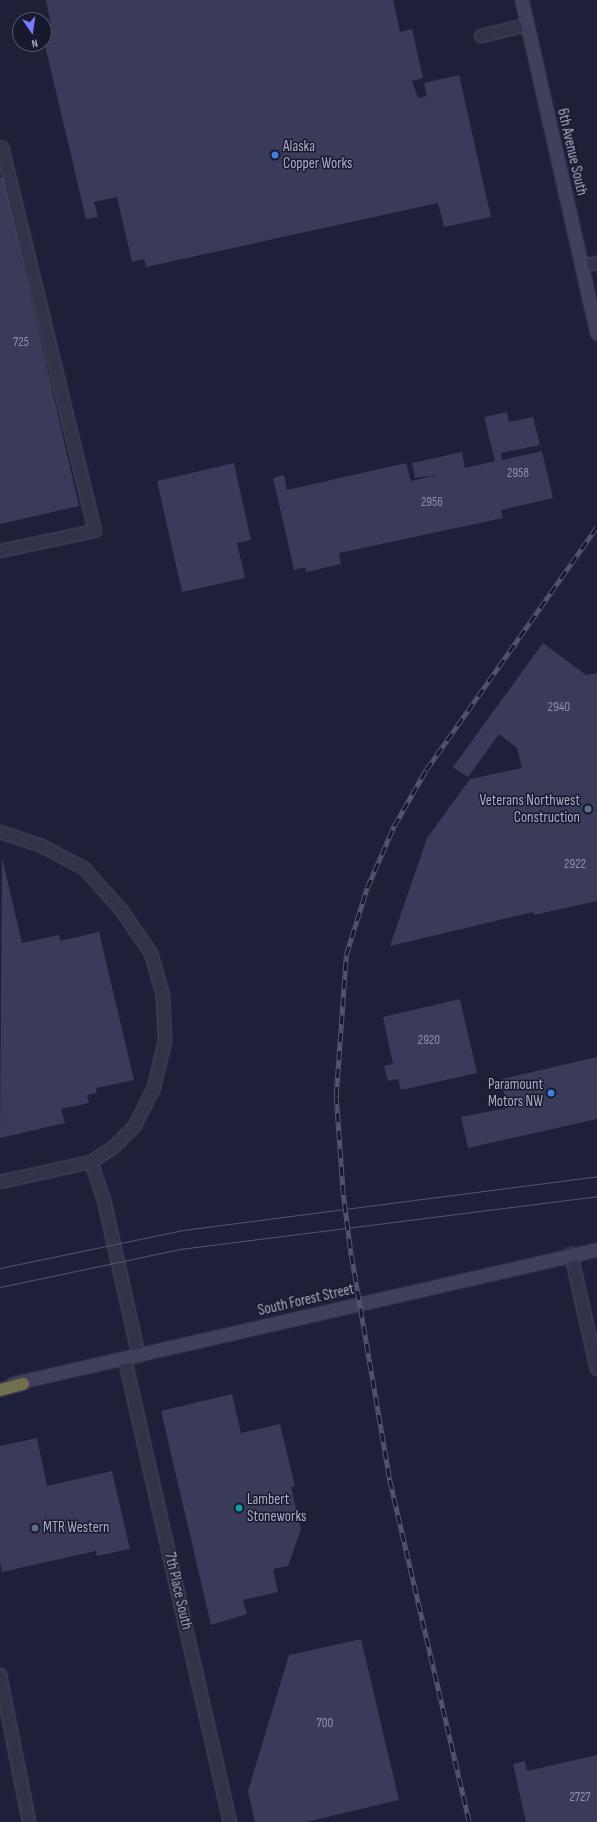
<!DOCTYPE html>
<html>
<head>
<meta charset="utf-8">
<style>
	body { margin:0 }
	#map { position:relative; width:597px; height:1822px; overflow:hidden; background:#1e2039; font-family:"Sofia Sans Condensed",sans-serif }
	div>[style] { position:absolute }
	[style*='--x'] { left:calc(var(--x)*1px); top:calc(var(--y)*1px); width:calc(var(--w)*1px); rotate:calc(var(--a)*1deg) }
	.building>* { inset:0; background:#3a3a59 }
	.roads { filter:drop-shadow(0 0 1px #4c4d64) drop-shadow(0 0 1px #4c4d64) }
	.lane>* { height:12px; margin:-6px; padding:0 6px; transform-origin:6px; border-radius:6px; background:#323349 }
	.street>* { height:12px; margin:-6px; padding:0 6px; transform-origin:6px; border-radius:6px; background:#323349 }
	.secondary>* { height:12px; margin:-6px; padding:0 6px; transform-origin:6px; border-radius:6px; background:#40405d }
	.highway>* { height:12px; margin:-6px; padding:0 6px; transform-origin:6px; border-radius:6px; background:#70704e }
	.tram>* { height:1px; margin:-0.5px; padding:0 0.5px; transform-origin:0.5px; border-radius:0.5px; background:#535471 }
	.rail>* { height:4.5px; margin-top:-2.25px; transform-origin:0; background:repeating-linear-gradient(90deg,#18182e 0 9px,#535471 0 18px); box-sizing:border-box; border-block:1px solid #535471 }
	.dots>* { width:11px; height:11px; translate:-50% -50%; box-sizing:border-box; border:2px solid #18182e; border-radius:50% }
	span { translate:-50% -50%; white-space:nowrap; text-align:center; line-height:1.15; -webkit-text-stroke:3px #18182e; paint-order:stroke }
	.number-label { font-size:13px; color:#9090ab }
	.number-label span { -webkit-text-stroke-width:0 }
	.poi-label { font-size:15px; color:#acacc6 }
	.left { translate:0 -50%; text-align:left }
	.right { translate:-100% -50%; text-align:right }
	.street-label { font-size:15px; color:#acacc6 }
	.north { position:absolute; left:12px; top:12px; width:40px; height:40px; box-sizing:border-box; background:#18182e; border:1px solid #53536b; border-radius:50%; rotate:167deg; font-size:11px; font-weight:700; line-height:16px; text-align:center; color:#acacc6 }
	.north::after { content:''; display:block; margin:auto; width:14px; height:18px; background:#787aff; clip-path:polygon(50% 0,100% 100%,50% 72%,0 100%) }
</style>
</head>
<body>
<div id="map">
	<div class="building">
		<i style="clip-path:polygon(46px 0,393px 0,400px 32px,412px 29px,423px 78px,412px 81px,418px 98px,427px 96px,424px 83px,459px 75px,491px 217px,444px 227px,438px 203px,146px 267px,144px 259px,132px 262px,117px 197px,94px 202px,98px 217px,86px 219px,44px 41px,44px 33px,52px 31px)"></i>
		<i style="clip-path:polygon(3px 177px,79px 506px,0 524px,0 178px)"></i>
		<i style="clip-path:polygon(507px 412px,509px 422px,533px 417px,540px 445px,501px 453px,502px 460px,542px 451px,553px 498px,501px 510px,503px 518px,339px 553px,341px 564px,306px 572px,305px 567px,294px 570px,273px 478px,284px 475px,287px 490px,406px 463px,411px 481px,437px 475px,415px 478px,412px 463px,462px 452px,465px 468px,495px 461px,484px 417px)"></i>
		<i style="clip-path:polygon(234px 463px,251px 540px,237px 543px,245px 578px,182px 592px,157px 481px)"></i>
		<i style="clip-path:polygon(543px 643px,586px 675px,597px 673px,597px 901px,534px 915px,533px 912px,390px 946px,427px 838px,470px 779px,522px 768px,517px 748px,499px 734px,468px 777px,453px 767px)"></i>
		<i style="clip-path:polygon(2px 857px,22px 943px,59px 935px,60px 941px,99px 932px,134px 1080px,96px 1088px,97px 1093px,87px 1095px,89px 1103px,61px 1109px,65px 1123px,0 1138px)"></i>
		<i style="clip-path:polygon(460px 999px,477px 1073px,401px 1090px,398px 1079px,388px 1081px,384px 1066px,393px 1064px,383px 1017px)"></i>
		<i style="clip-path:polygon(597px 1057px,597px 1119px,468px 1148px,461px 1117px,507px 1108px,501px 1079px)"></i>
		<i style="clip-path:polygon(232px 1394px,241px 1433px,280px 1424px,295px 1486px,291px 1487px,301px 1529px,288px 1566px,273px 1569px,278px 1592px,243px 1600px,247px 1614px,211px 1625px,161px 1411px)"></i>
		<i style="clip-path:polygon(37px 1438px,47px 1486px,112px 1471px,130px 1549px,97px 1556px,96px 1551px,2px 1572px,0 1562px,0 1446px)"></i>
		<i style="clip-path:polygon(361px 1639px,399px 1800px,306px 1822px,255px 1822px,248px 1791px,289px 1655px)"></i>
		<i style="clip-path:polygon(597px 1755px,597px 1822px,526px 1822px,513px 1764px,525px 1761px,527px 1771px)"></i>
	</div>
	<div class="roads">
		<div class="lane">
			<i style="--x:481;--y:36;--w:47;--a:-13.4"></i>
			<i style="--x:0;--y:147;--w:2;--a:0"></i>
			<i style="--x:2;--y:147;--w:395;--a:76.4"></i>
			<i style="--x:95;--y:531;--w:97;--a:168.1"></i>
			<i style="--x:0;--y:832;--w:44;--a:18.4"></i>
			<i style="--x:42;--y:846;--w:49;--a:28.1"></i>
			<i style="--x:85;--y:869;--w:56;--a:48.6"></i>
			<i style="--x:122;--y:911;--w:51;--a:55.4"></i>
			<i style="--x:151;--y:953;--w:44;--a:74.1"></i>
			<i style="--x:163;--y:995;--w:46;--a:87.5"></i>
			<i style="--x:165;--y:1041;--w:48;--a:103.2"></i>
			<i style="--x:154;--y:1088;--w:44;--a:117.1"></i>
			<i style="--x:134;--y:1127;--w:28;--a:135"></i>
			<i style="--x:114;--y:1147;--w:27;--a:147"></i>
			<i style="--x:91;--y:1162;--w:93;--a:167.6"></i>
			<i style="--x:91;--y:1162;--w:40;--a:71.1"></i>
			<i style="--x:104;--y:1200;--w:160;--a:77.4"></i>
		</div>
		<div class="street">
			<i style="--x:582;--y:266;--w:15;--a:-11"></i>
			<i style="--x:571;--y:1254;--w:118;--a:77.3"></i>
			<i style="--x:125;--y:1360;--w:474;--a:77.2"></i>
			<i style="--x:0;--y:1675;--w:150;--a:78.8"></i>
		</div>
		<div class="secondary">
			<i style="--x:522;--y:0;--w:342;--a:77.3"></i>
			<i style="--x:13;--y:1384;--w:599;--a:-12.92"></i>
		</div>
		<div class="highway">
			<i style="--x:0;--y:1390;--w:24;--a:-15"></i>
		</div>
	</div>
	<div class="tram">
		<i style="--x:0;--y:1268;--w:187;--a:-11.7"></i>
		<i style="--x:183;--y:1230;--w:418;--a:-7.4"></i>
		<i style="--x:0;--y:1287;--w:184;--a:-11.9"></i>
		<i style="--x:180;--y:1249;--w:420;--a:-7.2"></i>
	</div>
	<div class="rail">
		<i style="--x:469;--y:1822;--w:354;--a:-103.1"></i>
		<i style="--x:389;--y:1477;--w:232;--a:-99.7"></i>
		<i style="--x:350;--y:1248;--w:54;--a:-97.4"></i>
		<i style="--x:343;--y:1194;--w:98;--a:-94.1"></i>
		<i style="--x:336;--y:1096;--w:141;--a:-85.9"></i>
		<i style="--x:346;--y:955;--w:70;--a:-72.6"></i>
		<i style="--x:367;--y:888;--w:68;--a:-66.5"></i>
		<i style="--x:394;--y:826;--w:64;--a:-60.3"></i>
		<i style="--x:426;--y:770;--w:297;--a:-54.9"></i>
	</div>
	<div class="dots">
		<i style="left:275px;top:155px;background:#3f7fe0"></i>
		<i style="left:588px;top:809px;background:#5c6f8a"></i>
		<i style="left:551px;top:1093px;background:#3f7fe0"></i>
		<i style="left:239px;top:1508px;background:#0f9aa8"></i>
		<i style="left:35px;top:1528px;background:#5c6f8a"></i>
	</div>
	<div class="number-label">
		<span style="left:21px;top:342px">725</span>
		<span style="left:518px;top:473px">2958</span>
		<span style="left:432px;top:502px">2956</span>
		<span style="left:559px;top:707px">2940</span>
		<span style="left:575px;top:864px">2922</span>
		<span style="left:429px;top:1040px">2920</span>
		<span style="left:325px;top:1723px">700</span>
		<span style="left:580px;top:1797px">2727</span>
	</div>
	<div class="poi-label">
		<span class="left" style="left:283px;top:155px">Alaska<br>Copper Works</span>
		<span class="right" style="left:580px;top:809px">Veterans Northwest<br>Construction</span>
		<span class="right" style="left:543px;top:1093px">Paramount<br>Motors NW</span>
		<span class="left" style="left:247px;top:1508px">Lambert<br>Stoneworks</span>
		<span class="left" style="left:43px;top:1528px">MTR Western</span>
	</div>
	<div class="street-label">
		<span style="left:572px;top:152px;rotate:77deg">6th Avenue South</span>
		<span style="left:306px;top:1300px;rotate:-13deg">South Forest Street</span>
		<span style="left:178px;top:1591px;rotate:77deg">7th Place South</span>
	</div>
	<div class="north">N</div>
</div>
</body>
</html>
